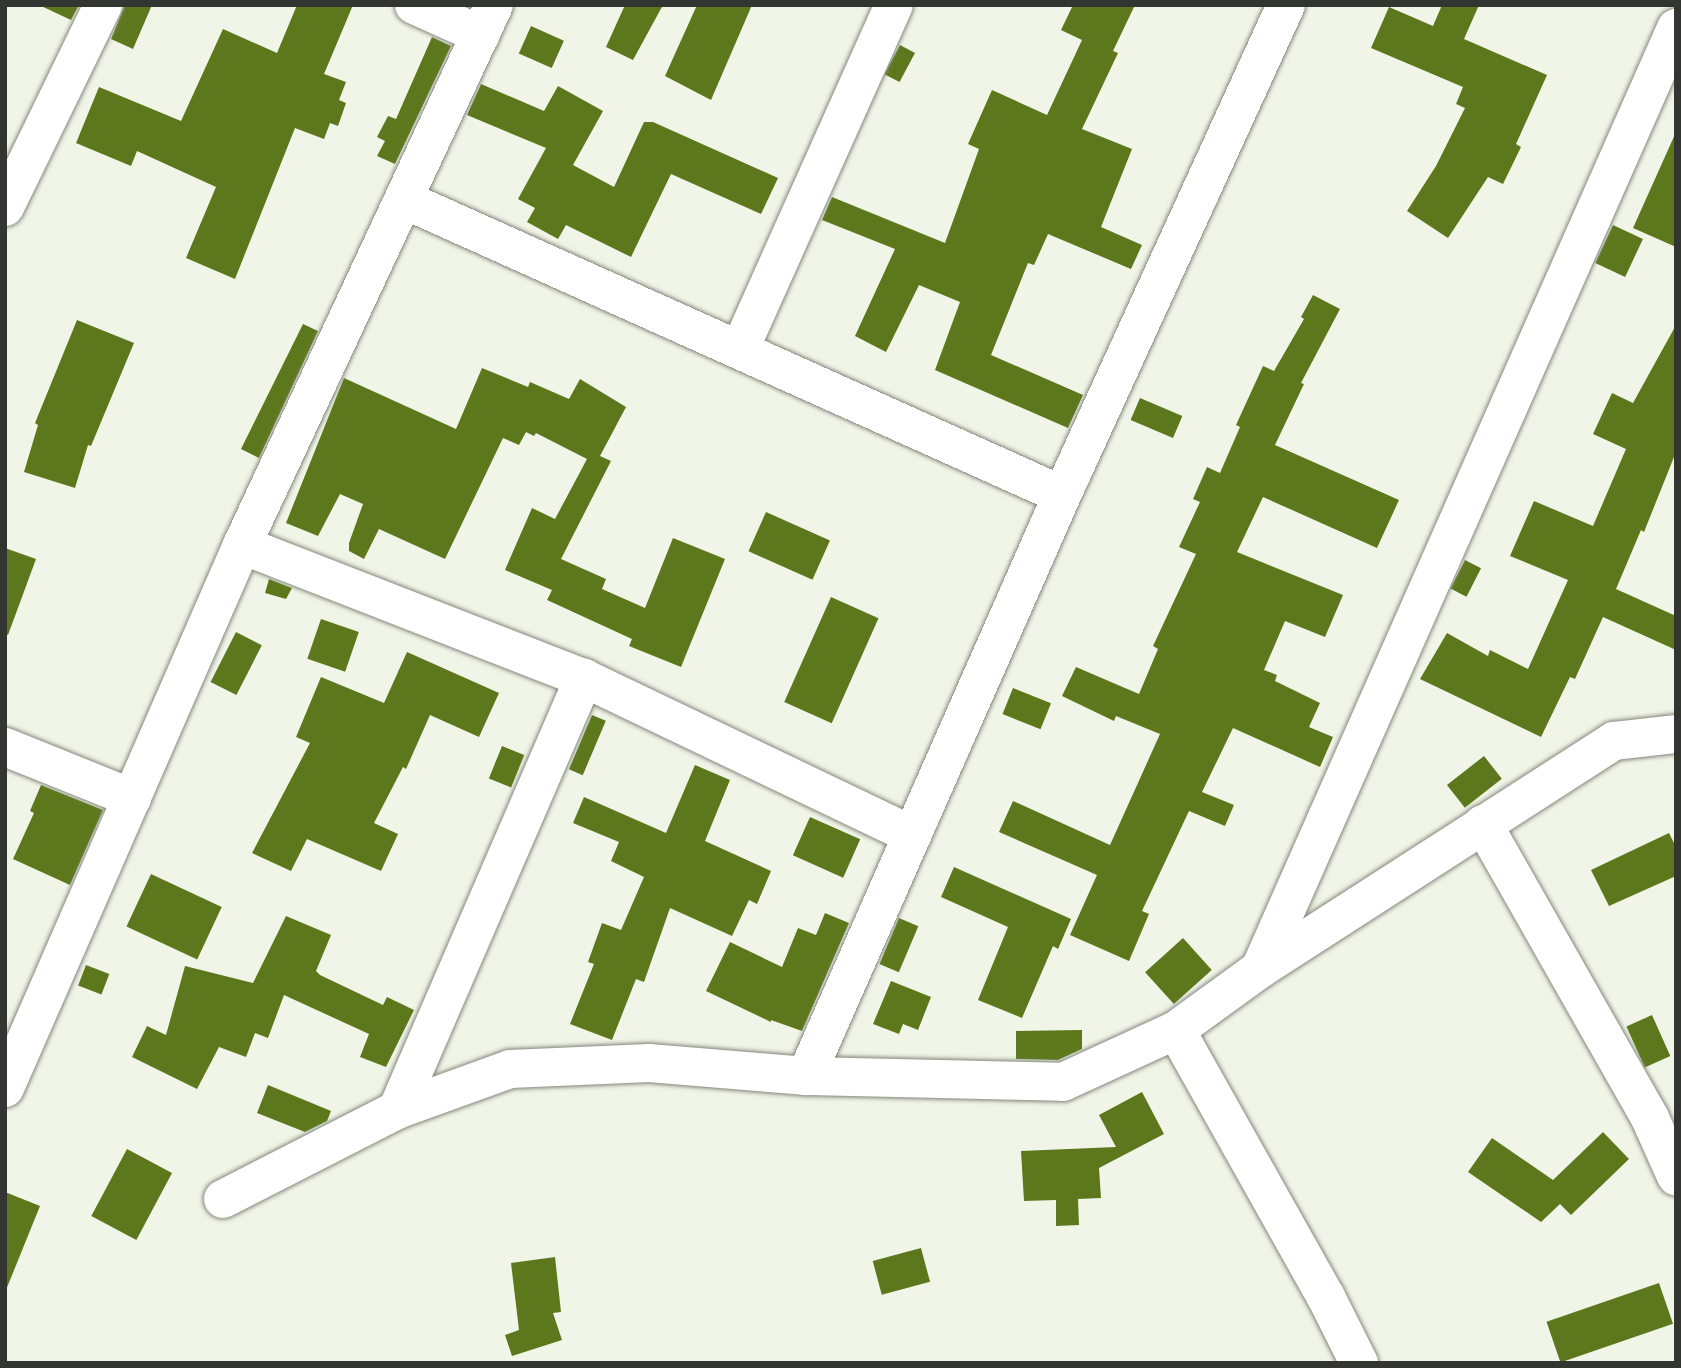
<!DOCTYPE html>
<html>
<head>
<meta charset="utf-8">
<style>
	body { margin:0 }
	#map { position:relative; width:1681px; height:1368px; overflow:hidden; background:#f0f5e8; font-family:"Noto Serif",serif }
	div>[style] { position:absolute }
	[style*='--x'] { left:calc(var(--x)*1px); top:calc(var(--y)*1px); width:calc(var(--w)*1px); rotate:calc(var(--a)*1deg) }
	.building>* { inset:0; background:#5d781c; transform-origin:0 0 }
	.roads { filter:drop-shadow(0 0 2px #83887c) drop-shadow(0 0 2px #83887c) }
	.minor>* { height:38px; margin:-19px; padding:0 19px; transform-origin:19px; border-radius:19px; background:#fff }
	span { translate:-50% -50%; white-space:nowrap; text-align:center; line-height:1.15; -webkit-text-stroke:7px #fff; paint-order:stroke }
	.frame { position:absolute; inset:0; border:7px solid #333530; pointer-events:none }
</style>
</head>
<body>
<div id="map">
	<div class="building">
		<i style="clip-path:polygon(39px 5px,79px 5px,71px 20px)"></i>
		<i style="clip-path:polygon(125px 5px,152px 5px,133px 49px,111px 39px)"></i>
		<i style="clip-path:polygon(297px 5px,353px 5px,324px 74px,346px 82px,339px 100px,346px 103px,338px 126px,330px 123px,324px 139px,295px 128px,235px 279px,186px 258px,216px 187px,137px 151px,131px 166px,76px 143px,99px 87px,181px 121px,223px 29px,277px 53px)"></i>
		<i style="clip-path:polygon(625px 5px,663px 5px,633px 60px,606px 47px)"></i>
		<i style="clip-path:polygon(697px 5px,752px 5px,711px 100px,665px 76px)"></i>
		<i style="clip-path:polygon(1073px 5px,1135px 5px,1113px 51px,1118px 53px,1082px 129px,1132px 149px,1101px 227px,1142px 245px,1131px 269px,1048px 234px,1034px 265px,1028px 263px,991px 355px,1083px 395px,1068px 428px,935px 370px,960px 302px,919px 285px,886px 352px,855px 336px,895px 249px,822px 220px,832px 197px,945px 243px,979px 149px,968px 144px,992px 90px,1047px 115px,1082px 40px,1061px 30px)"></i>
		<i style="clip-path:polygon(1442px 5px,1479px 5px,1464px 39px,1547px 75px,1516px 144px,1521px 147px,1503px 184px,1488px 177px,1448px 238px,1407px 211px,1436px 166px,1465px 108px,1456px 104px,1463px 87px,1371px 48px,1389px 7px,1433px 26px)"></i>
		<i style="left:531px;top:26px;width:36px;height:30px;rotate:24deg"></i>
		<i style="clip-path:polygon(432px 37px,451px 46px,395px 164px,377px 156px,385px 141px,377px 137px,388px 116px,396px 119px)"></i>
		<i style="left:900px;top:45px;width:17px;height:33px;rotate:28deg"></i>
		<i style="clip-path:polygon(481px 84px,544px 111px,558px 86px,603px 111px,573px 165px,614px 187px,644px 122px,653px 122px,778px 178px,761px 214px,671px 174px,631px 257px,566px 225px,558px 239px,527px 222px,535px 208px,518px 199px,546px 148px,467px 115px)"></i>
		<i style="clip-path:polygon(1676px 132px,1676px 247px,1633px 228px)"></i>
		<i style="left:1613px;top:225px;width:33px;height:42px;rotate:25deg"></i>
		<i style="clip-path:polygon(1313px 295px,1340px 309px,1301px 383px,1304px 384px,1275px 445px,1399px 500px,1377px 548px,1263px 497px,1237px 552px,1343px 595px,1325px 637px,1285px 621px,1264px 670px,1277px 675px,1275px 681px,1320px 703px,1309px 727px,1333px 737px,1320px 767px,1233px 728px,1202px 792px,1234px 805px,1225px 826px,1189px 811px,1142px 911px,1149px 914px,1129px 961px,1070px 935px,1097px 875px,999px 832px,1013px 801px,1110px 845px,1160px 734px,1116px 716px,1114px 721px,1062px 696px,1076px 667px,1139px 694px,1158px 649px,1153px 646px,1196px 554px,1179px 547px,1200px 502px,1193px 499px,1207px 467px,1220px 473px,1240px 427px,1236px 425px,1263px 366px,1274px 371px,1304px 319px,1301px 317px)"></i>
		<i style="clip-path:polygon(77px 320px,134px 343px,91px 446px,88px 445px,75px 488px,24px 472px,38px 425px,35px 423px)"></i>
		<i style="clip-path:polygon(303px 324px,318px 331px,259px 458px,241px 449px)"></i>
		<i style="clip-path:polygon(1676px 325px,1676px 452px,1644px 532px,1641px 530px,1616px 589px,1676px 616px,1676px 650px,1603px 617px,1575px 679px,1570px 677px,1541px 737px,1420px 679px,1447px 633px,1488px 656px,1490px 650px,1528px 669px,1568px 580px,1510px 556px,1534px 501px,1593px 526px,1626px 449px,1593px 434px,1612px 393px,1633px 403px)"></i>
		<i style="clip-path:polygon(482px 368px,528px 387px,530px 382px,569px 399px,580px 379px,626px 407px,600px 456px,611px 461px,561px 559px,606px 579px,602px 589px,645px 608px,673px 538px,725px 559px,681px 667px,629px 646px,632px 639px,547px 600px,552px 590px,505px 570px,532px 508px,555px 519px,587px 459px,536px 433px,534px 436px,526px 432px,519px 445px,503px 438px,445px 559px,379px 529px,364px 559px,349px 551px,349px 543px,363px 504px,340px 494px,318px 536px,286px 523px,344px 378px,456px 429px)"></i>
		<i style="left:1140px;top:398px;width:46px;height:24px;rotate:23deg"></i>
		<i style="left:766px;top:512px;width:70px;height:43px;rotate:24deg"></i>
		<i style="clip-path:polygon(5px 548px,36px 559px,8px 635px,5px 634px)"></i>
		<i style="left:1465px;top:560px;width:18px;height:32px;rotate:27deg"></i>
		<i style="clip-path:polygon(269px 579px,292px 588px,286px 599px,265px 593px)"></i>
		<i style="left:831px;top:597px;width:52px;height:115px;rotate:24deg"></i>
		<i style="left:321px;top:619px;width:40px;height:42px;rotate:19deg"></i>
		<i style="left:236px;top:632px;width:29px;height:56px;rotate:27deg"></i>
		<i style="clip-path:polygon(407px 652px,499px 693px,479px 737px,430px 715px,406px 769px,403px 767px,374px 823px,398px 834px,381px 871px,307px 839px,291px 871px,252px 853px,310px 743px,296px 737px,321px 677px,384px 703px)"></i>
		<i style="left:1013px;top:688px;width:41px;height:28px;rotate:22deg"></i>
		<i style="left:592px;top:715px;width:15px;height:59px;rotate:23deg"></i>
		<i style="left:502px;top:746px;width:24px;height:35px;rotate:22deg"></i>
		<i style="left:1484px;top:756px;width:29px;height:47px;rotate:52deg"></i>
		<i style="clip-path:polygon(695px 765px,730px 780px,705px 841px,771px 871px,757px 904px,749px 900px,732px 936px,670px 908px,644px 982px,636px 979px,612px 1040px,570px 1024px,594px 964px,588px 962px,602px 923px,621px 930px,644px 877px,611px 861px,619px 842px,573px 823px,584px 797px,666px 833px)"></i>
		<i style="clip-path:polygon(41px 785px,103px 810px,70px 885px,13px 859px,34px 813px,30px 811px)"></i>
		<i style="left:810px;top:817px;width:55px;height:42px;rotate:24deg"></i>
		<i style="clip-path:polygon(1669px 833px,1676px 847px,1676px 876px,1609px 906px,1591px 870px)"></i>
		<i style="clip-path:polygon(954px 867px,1071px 919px,1058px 949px,1053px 946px,1022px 1018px,978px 1000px,1008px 927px,941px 897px)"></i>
		<i style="left:151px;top:874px;width:78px;height:58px;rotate:25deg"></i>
		<i style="clip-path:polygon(825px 913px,849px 923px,802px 1031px,771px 1020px,771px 1022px,706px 991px,730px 942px,782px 967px,798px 928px,816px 935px)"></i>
		<i style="clip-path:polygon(286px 916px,331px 935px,316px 971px,320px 975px,383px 1005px,387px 997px,414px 1010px,386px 1067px,360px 1057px,369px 1034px,284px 995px,268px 1038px,255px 1033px,246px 1057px,219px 1047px,197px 1089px,132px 1057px,147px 1026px,166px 1035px,185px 966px,253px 983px)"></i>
		<i style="left:899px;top:918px;width:21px;height:50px;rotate:23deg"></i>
		<i style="left:1183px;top:938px;width:43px;height:51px;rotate:48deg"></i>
		<i style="left:86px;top:965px;width:25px;height:22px;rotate:21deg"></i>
		<i style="clip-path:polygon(891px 981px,931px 997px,918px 1030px,903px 1024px,899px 1034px,873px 1024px)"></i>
		<i style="left:1652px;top:1015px;width:45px;height:28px;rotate:66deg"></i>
		<i style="clip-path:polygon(1082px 1030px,1082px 1049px,1058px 1060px,1016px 1059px,1016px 1031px)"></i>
		<i style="clip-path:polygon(268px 1085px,331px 1111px,327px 1121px,305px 1132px,257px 1113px)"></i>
		<i style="clip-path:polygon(1142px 1092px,1164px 1134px,1099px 1168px,1101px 1198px,1078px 1199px,1079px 1225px,1056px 1226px,1056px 1200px,1024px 1201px,1021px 1151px,1116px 1147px,1099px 1115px)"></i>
		<i style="clip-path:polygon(1603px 1132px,1629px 1159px,1571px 1215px,1560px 1204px,1541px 1222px,1468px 1172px,1492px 1138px,1553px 1180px)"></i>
		<i style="left:127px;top:1149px;width:51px;height:76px;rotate:28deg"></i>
		<i style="clip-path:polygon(5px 1192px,40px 1206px,6px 1290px,5px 1290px)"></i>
		<i style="left:921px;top:1248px;width:35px;height:50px;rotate:75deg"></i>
		<i style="clip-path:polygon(555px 1257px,561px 1312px,553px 1313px,562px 1340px,512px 1356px,505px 1335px,519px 1330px,511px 1263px)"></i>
		<i style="left:1659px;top:1283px;width:43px;height:119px;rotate:71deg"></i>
	</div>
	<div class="roads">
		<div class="minor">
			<i style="--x:414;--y:5;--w:73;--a:24.1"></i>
			<i style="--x:405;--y:200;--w:720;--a:24.18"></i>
			<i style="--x:5;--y:207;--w:225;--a:-64.1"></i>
			<i style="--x:740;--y:349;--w:377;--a:-65.9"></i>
			<i style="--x:242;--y:545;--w:367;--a:21.3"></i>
			<i style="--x:584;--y:678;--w:364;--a:25.6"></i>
			<i style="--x:5;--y:747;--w:137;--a:21.9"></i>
			<i style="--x:1483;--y:824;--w:338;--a:60.4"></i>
			<i style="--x:1650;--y:1118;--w:64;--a:65.9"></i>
			<i style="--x:1260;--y:969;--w:1029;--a:-66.15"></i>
			<i style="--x:1176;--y:1030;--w:306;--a:60.7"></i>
			<i style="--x:1326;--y:1297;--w:74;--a:63.4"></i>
			<i style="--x:806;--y:1076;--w:635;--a:-66.22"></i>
			<i style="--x:1062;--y:495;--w:539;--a:-65.43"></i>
			<i style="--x:5;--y:1088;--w:592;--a:-66.42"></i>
			<i style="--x:242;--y:545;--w:596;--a:-64.98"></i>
			<i style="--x:397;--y:1110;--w:471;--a:-66.6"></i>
			<i style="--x:223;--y:1199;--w:195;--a:-27.1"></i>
			<i style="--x:397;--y:1110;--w:120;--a:-19.9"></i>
			<i style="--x:510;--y:1069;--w:139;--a:-2.5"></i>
			<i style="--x:649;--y:1063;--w:158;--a:4.7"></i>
			<i style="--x:806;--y:1076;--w:257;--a:1.3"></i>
			<i style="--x:1063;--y:1082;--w:124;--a:-24.7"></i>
			<i style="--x:1176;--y:1030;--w:104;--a:-36"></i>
			<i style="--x:1260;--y:969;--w:421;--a:-32.8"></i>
			<i style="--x:1614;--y:741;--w:62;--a:-6.4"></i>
		</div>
	</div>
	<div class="frame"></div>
</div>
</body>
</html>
